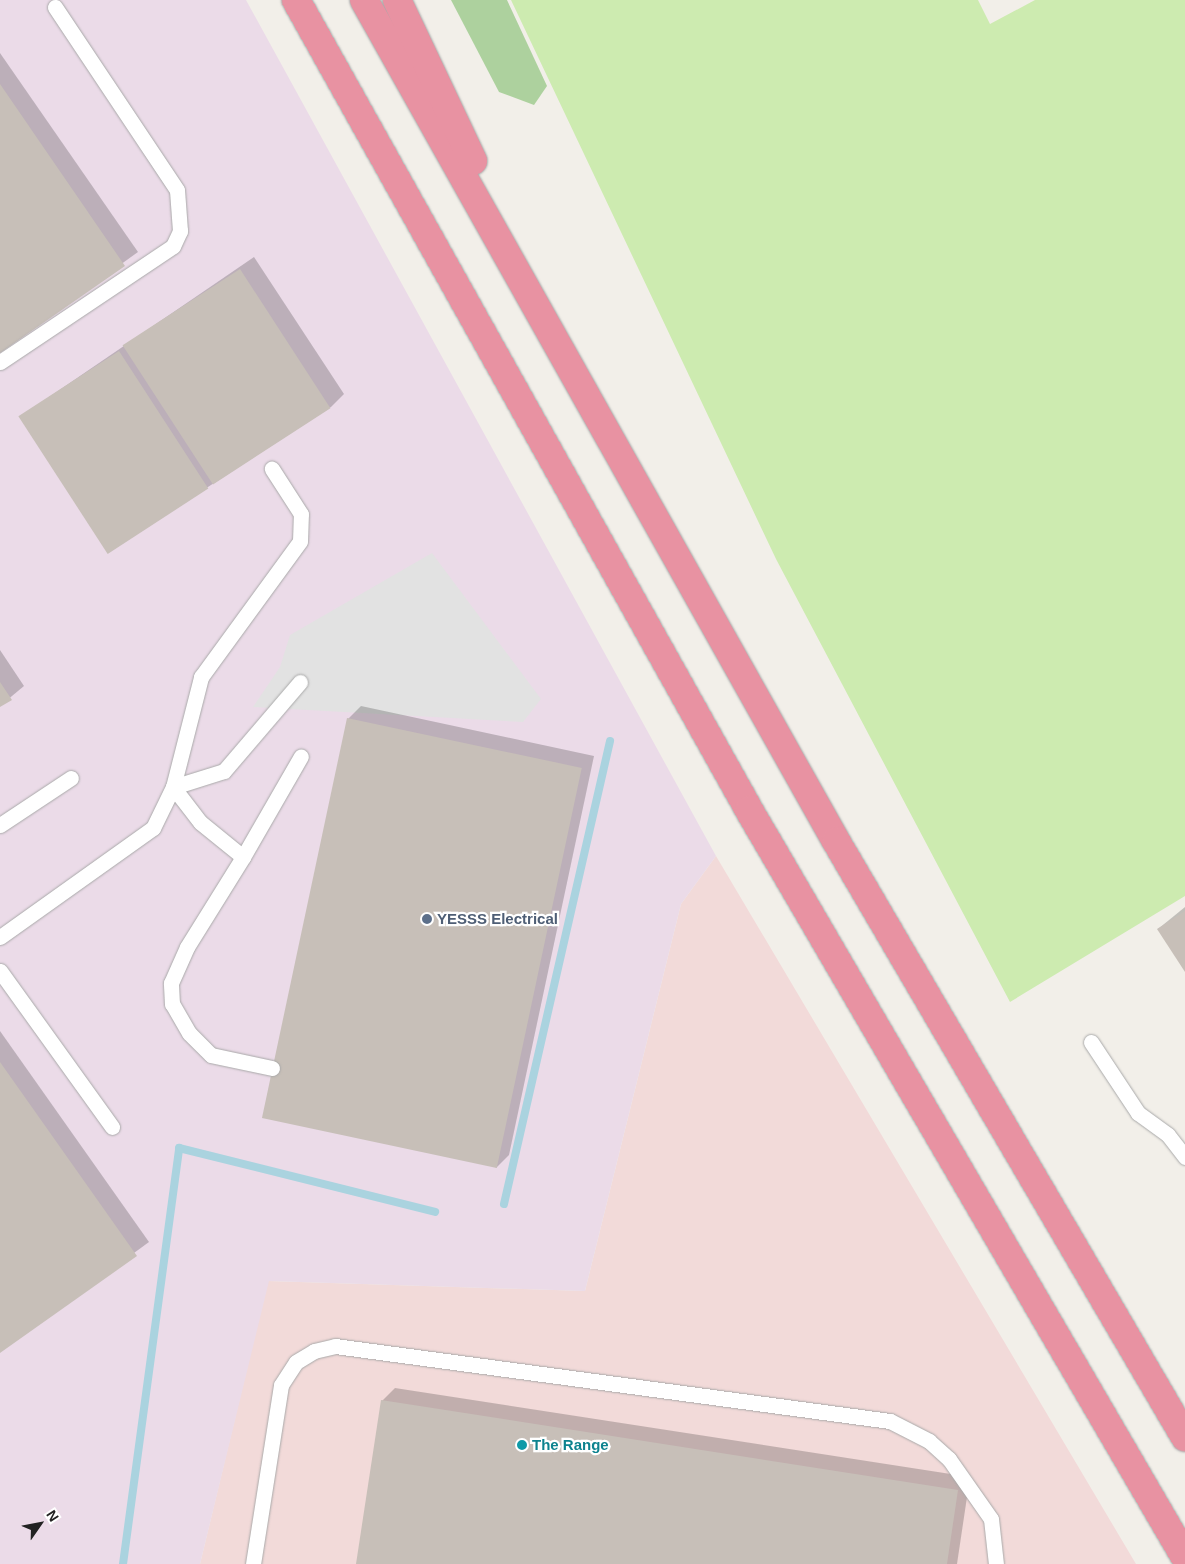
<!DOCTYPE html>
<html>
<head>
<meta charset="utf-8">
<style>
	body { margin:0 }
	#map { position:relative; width:1185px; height:1564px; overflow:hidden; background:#f2efe9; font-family:Arial,sans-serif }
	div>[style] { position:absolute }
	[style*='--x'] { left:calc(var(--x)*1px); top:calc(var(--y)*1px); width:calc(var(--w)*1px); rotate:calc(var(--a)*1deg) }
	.commercial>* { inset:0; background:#f2dad9 }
	.industrial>* { inset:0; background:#ebdbe8 }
	.grass>* { inset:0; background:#cdebb0 }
	.forest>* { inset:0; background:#add19e }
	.parking>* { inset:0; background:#e2e2e2 }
	.shadow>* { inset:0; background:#0003 }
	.stream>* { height:8px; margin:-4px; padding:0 4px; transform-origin:4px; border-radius:4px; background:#aad3df }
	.building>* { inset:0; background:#c7bfb8; transform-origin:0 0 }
	.roads { filter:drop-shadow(0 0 1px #a9a9a9) drop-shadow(0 0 1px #a9a9a9) }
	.service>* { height:15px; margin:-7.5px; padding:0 7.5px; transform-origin:7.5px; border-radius:7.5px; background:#fff }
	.motorway>* { height:28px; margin:-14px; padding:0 14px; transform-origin:14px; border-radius:14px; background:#e892a2 }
	.dots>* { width:14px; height:14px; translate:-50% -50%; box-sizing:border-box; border:2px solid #fff; border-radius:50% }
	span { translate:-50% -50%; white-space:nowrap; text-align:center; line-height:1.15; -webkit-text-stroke:4.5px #fff; paint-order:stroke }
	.service-label { font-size:15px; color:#4e5e75; font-weight:700 }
	.left { translate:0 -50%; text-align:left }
	.culture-label { font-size:15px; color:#0d838f; font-weight:700 }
	.north { position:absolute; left:15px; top:1499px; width:50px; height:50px; -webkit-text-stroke:4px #fff; paint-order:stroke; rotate:57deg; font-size:14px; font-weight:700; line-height:20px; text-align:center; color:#222 }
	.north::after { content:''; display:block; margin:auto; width:18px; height:22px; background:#222; clip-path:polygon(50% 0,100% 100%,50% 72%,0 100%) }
</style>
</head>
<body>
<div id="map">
	<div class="commercial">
		<i style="clip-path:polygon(716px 856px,1136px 1564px,200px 1564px,268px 1281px,585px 1291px,681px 904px)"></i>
	</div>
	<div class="industrial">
		<i style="clip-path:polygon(0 0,246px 0,716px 856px,681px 904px,585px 1291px,269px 1281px,200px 1564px,0 1564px)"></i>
	</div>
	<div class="grass">
		<i style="clip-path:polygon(511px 0,978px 0,990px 24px,1035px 0,1185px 0,1185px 896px,1010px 1002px,776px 559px)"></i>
	</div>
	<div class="forest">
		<i style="clip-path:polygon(451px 0,507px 0,547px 86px,534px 105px,499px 92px)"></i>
	</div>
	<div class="parking">
		<i style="clip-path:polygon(432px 553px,541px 699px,523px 722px,253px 707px,280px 667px,290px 635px)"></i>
	</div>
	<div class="shadow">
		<i style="clip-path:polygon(0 53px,138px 252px,0 351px)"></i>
		<i style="clip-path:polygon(254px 257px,344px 394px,331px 407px,108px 552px,20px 417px)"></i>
		<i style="clip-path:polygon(0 650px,24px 686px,0 706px)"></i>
		<i style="clip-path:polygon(361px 706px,594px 756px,509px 1155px,496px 1168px,348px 719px)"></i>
		<i style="clip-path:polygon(1185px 907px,1185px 970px,1158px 929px)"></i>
		<i style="clip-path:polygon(0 1031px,149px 1242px,0 1351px)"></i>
		<i style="clip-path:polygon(395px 1388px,970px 1477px,957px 1564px,357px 1564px,382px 1401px)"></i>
	</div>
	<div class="stream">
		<i style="--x:504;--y:1204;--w:475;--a:-77.1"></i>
		<i style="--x:123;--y:1564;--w:420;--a:-82.3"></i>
		<i style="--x:179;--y:1148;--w:264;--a:14"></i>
	</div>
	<div class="building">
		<i style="clip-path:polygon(0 84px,125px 266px,0 353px)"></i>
		<i style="left:240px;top:269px;width:166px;height:140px;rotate:57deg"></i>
		<i style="left:119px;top:351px;width:164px;height:120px;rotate:57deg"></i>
		<i style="clip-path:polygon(0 682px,12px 700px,0 707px)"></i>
		<i style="left:347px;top:718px;width:240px;height:409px;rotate:12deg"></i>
		<i style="clip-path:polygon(1185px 911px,1185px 972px,1157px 929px)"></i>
		<i style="clip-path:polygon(0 1062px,137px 1256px,0 1353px)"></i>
		<i style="clip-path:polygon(381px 1400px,958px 1490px,947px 1564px,356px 1564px)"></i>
	</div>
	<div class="roads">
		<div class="service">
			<i style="--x:0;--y:362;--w:208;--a:-33.8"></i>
			<i style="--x:173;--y:246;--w:17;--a:-65"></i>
			<i style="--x:180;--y:231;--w:41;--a:-94.2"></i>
			<i style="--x:177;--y:190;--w:220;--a:-123.7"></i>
			<i style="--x:0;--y:825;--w:85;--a:-33.5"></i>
			<i style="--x:243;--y:857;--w:116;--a:-60.1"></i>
			<i style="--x:0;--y:937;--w:188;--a:-35.5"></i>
			<i style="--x:153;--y:828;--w:46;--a:-64"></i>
			<i style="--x:173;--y:787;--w:114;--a:-75.7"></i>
			<i style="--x:201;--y:677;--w:168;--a:-53.9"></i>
			<i style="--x:300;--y:541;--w:27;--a:-88"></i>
			<i style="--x:301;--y:514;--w:54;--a:-122.8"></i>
			<i style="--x:0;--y:971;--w:192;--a:54.3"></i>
			<i style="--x:1091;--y:1042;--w:85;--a:56.5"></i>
			<i style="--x:1138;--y:1113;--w:37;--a:36"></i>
			<i style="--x:1168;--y:1135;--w:28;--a:52"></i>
			<i style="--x:272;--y:1068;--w:62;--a:-168"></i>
			<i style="--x:211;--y:1055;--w:31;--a:-135"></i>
			<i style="--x:189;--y:1033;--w:34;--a:-120"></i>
			<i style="--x:172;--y:1004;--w:21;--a:-93"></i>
			<i style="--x:171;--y:983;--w:39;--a:-66"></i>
			<i style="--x:187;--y:947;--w:106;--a:-58.1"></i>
			<i style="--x:243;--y:857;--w:55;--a:-140.9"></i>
			<i style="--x:200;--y:822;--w:44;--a:-127.6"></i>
			<i style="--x:173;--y:787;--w:53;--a:-17.4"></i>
			<i style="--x:224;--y:771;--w:117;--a:-49.5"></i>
			<i style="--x:253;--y:1564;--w:181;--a:-81.1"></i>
			<i style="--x:281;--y:1385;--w:27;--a:-57"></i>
			<i style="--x:296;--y:1362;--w:21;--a:-31"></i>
			<i style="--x:314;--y:1351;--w:22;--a:-13"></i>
			<i style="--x:335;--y:1346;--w:560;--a:7.7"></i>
			<i style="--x:890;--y:1421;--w:44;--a:27.1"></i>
			<i style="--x:929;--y:1441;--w:27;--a:42"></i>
			<i style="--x:949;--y:1459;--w:73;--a:55"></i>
			<i style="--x:991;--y:1519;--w:45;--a:83.7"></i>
		</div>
		<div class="motorway">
			<i style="--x:296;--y:0;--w:928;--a:60.78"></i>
			<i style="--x:749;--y:810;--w:865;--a:59.73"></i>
			<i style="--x:364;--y:0;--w:964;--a:60.7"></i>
			<i style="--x:836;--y:841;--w:691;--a:59.65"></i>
			<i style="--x:397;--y:0;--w:178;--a:64.7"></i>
		</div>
	</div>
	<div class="dots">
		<i style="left:427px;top:919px;background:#5c6f8a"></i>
		<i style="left:522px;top:1445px;background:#0f9aa8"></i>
	</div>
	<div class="service-label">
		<span class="left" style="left:437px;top:919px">YESSS Electrical</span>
	</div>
	<div class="culture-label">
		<span class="left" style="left:532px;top:1445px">The Range</span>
	</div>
	<div class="north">N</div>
</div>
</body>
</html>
